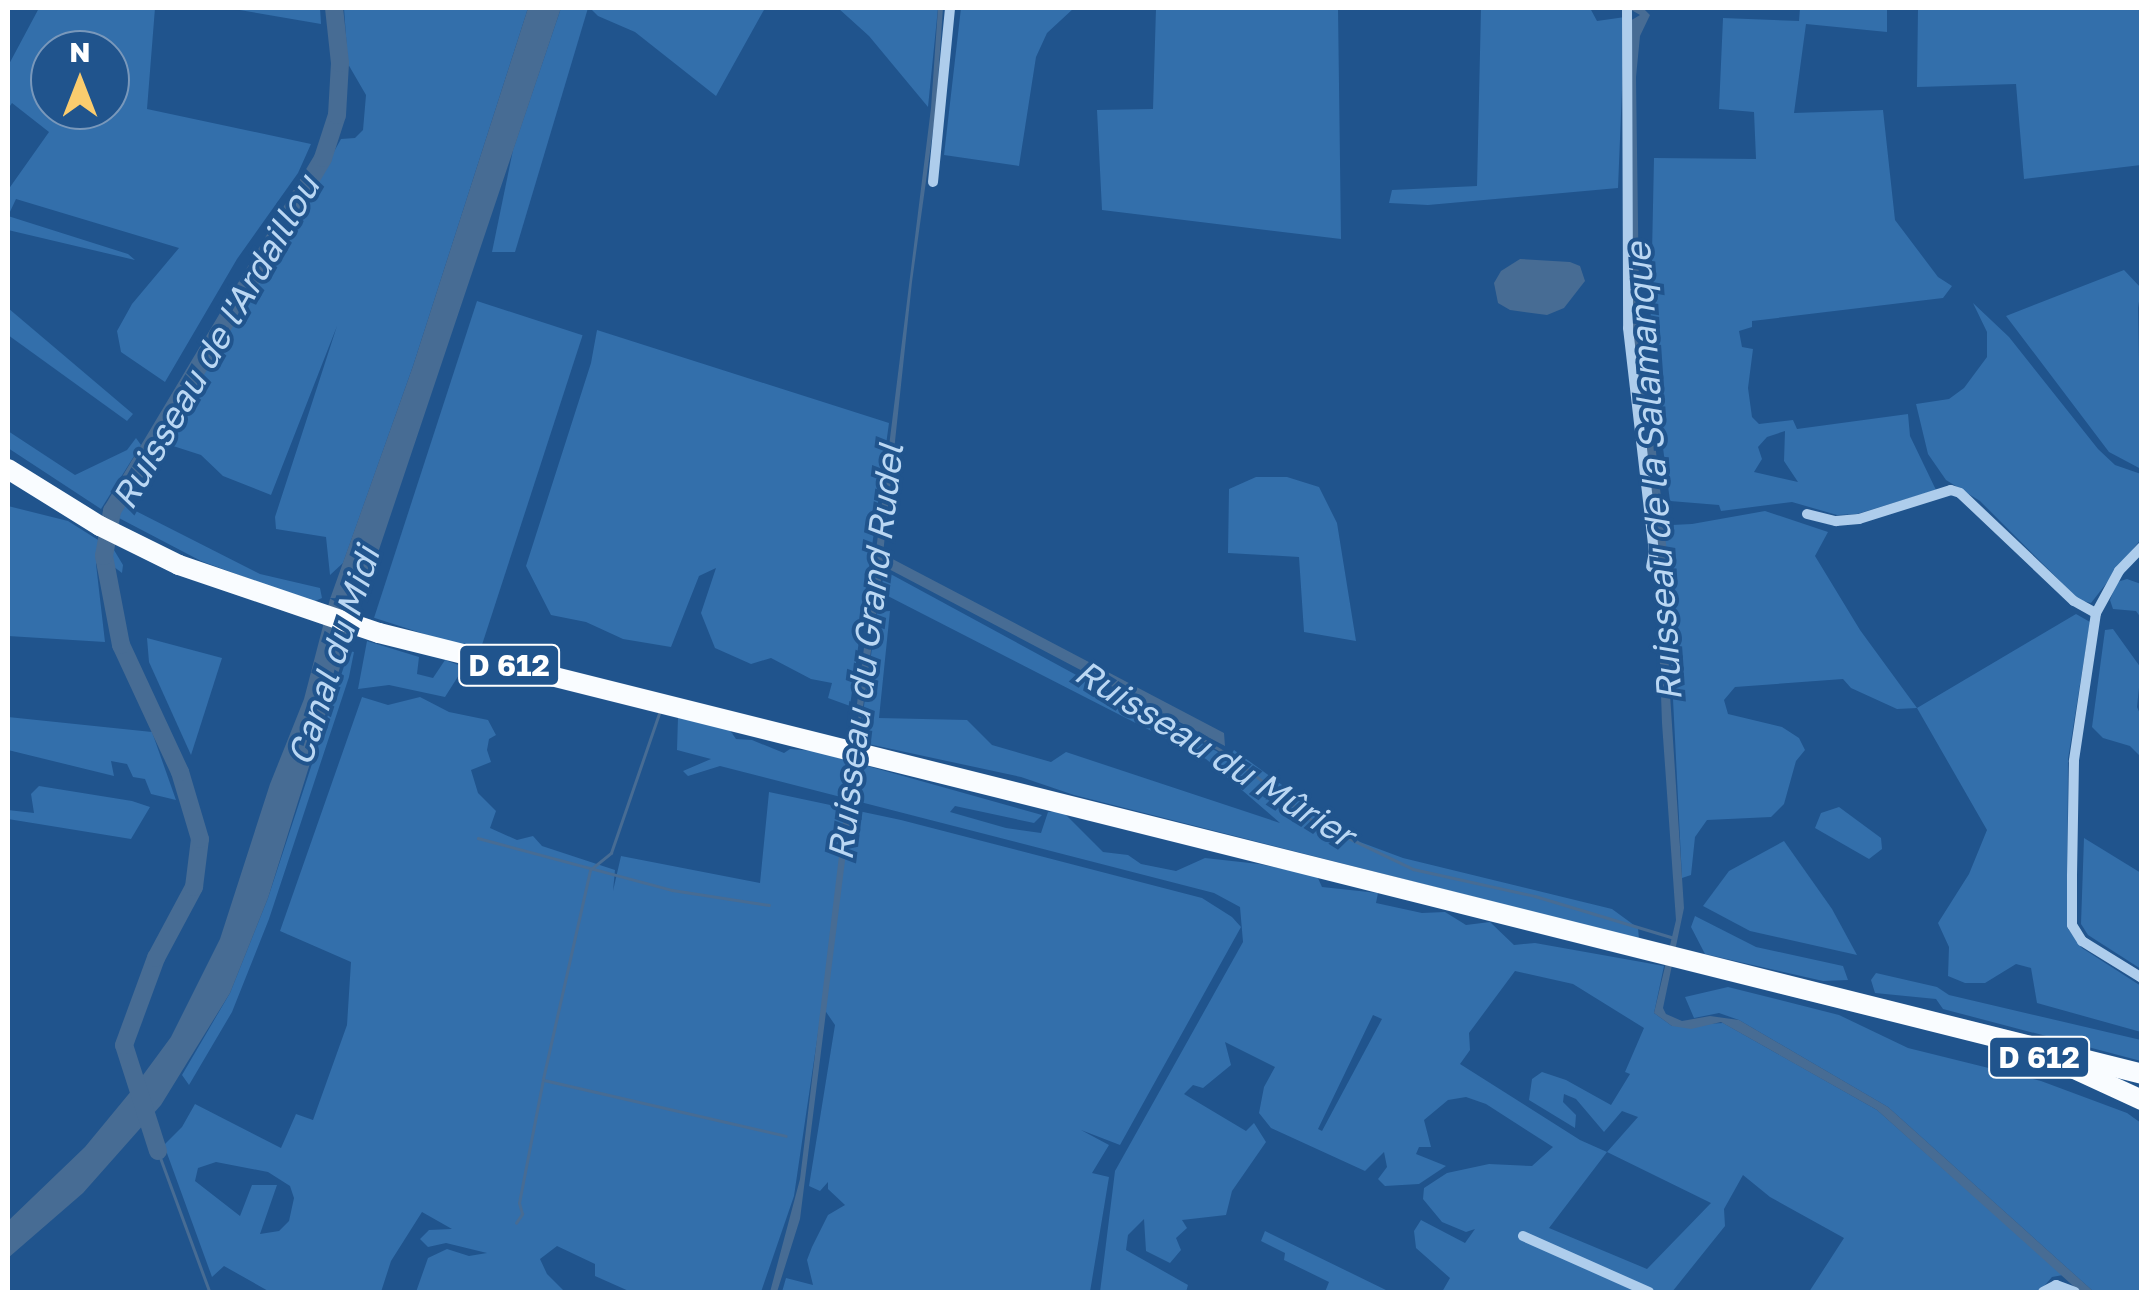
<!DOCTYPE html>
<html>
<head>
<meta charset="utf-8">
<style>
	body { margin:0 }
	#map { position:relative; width:2149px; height:1300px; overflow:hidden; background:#20548d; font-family:"Golos Text",sans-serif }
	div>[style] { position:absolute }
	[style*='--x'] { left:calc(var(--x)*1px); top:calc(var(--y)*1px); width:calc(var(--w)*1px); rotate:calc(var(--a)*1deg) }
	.green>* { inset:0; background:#336fab; transform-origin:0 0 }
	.water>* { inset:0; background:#476c94 }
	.stream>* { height:2.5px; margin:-1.25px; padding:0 1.25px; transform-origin:1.25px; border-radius:1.25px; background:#476c94 }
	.river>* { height:18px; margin:-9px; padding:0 9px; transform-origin:9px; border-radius:9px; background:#476c94 }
	.minor>* { height:10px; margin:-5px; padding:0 5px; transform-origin:5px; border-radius:5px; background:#aecdec }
	.trunk>* { height:20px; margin:-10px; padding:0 10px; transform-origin:10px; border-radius:10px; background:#f9fcff }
	span { translate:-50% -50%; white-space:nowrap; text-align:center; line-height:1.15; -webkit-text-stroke:8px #20548d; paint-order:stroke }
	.shield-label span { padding:2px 8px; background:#20548d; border:2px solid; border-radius:8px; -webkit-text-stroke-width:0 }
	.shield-label { font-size:30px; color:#fff; font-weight:700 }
	.water-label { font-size:35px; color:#bad7f3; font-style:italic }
	.frame { position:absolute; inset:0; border:10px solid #fff; pointer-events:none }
	.north { position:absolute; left:30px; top:30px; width:100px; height:100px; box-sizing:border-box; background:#20548d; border:2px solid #7998bb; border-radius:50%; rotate:0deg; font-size:28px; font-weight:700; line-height:40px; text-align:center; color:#fff }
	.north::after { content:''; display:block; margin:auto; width:35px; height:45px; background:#facc6e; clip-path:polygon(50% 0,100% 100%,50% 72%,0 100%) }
</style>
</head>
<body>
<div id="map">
	<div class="green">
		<i style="clip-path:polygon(evenodd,39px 8px,155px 8px,147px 109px,311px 144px,298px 173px,237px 259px,165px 382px,121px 352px,117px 331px,132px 304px,179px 248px,16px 199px,8px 216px,128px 254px,135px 260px,8px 230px,8px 190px,49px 132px,12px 103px,8px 109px,8px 66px,39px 8px,110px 50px,110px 110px,50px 110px,50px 50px,110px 50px)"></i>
		<i style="clip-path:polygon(228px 8px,320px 8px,321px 24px)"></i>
		<i style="clip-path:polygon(344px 8px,528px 8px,413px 366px,343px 563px,330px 575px,326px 537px,276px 529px,275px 517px,337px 326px,271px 495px,223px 476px,201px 455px,170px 445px,161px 434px,209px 350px,275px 258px,341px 139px,355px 138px,363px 130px,366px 95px,348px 64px)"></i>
		<i style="clip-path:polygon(561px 8px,588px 8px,515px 252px,492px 252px,513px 150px)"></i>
		<i style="clip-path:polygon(590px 8px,765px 8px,716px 96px,635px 32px,598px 16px)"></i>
		<i style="clip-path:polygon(838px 8px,938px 8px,928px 107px,869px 36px)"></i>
		<i style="clip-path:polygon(961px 8px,1074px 8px,1047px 33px,1036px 57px,1019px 166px,944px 155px)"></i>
		<i style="clip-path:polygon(1156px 8px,1338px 8px,1341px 239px,1102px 210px,1097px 110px,1153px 109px)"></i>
		<i style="clip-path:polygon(1481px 8px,1590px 8px,1597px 21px,1625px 17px,1618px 188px,1428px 205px,1389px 203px,1392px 190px,1477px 186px)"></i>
		<i style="clip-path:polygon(evenodd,1800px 8px,1887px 8px,1887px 32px,1806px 24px,1794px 113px,1883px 110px,1895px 220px,1938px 277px,1952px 286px,1943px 298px,1752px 321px,1752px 327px,1739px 331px,1742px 347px,1753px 349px,1748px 388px,1752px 417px,1759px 424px,1793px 420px,1797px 429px,1908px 414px,1910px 436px,1936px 490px,1857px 514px,1837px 515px,1792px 502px,1721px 511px,1719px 505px,1670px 501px,1650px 349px,1654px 158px,1756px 159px,1754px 112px,1719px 109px,1723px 18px,1799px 21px,1800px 8px,1785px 431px,1784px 461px,1798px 482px,1754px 472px,1762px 459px,1758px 447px,1767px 437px,1785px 431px)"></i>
		<i style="clip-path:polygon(1918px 8px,2141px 8px,2141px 165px,2024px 179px,2016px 84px,1917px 87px)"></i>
		<i style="clip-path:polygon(2124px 270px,2141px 288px,2138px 308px,2141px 469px,2109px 452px,2006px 316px)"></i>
		<i style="left:477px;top:301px;width:111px;height:333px;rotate:18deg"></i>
		<i style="clip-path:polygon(1973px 303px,2009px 337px,2098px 449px,2115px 465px,2141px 474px,2141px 539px,2091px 603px,2079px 600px,1980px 501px,1946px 480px,1928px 454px,1916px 404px,1949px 399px,1964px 388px,1987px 357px,1987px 332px)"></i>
		<i style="clip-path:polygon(8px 308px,133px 414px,127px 421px,8px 335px)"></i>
		<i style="clip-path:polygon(597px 330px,889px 423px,850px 706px,828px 698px,832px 683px,811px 679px,771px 658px,751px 664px,715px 648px,701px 613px,716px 568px,699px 576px,671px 647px,623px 639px,586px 622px,551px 615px,526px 566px,591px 363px)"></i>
		<i style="clip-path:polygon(8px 431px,75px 475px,127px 450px,136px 438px,141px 445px,101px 509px,8px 448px)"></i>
		<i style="clip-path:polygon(1256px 477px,1287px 477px,1319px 487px,1337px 523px,1356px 641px,1304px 632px,1299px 557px,1228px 553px,1229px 489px)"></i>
		<i style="clip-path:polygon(122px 504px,260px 574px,320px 588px,322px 598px,313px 602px,201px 561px,117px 517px)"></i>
		<i style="clip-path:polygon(8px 506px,68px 521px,114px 550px,123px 565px,122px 573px,101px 557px,96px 564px,105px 642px,8px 636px)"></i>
		<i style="clip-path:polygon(1765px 511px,1828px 532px,1815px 556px,1860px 630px,1917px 708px,2076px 614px,2090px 622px,2068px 759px,2067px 927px,2082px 948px,2141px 986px,2141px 1032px,2037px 1003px,2031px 968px,2016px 964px,1985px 983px,1965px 983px,1948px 976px,1949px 947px,1938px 923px,1969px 874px,1987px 830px,1917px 708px,1897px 709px,1851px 688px,1843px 679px,1735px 687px,1724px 700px,1728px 714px,1782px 727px,1799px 738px,1805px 750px,1796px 761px,1784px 804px,1771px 817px,1707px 820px,1695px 837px,1691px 875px,1682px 878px,1664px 520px,1672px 525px,1692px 524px)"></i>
		<i style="clip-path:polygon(885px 571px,1229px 758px,1234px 750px,1360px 842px,1403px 858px,1612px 909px,1638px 928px,1639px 939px,1074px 795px,1021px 777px,859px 742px,877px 612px,890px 611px,879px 718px,967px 720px,992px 745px,1051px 762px,1066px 752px,1280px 823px,1206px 759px,880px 592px)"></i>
		<i style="clip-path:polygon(2127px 579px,2141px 584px,2141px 618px,2136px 611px,2113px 609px,2110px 600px,2117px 582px)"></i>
		<i style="clip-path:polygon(2113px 629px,2141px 668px,2137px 707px,2141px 716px,2141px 757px,2130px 746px,2103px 738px,2092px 727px,2105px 630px)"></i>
		<i style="clip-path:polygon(147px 638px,222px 658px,191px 755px,149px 662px)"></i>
		<i style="clip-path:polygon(367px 641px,419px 657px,417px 674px,433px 678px,445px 660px,464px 667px,445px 697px,389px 685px,358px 689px)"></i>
		<i style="clip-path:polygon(349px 651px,354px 652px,349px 677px,269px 919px,232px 1012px,189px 1085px,182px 1075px,230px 993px,268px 898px)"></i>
		<i style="clip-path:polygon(evenodd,362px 697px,388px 705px,420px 697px,449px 712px,488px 720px,496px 735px,489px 739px,487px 750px,491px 762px,471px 770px,478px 793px,496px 811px,490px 828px,517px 840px,533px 836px,542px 846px,615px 870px,613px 891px,621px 856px,760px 883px,769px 792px,901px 820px,1202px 898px,1232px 917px,1241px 927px,1120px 1145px,1081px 1130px,1109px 1145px,1092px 1173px,1109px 1177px,1090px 1292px,782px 1292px,786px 1278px,813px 1285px,807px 1260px,812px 1247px,828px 1215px,845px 1205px,828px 1189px,828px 1182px,820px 1191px,809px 1186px,835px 1025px,822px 1006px,794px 1196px,761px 1292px,631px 1292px,595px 1276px,595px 1264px,557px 1246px,540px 1259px,547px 1274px,565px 1292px,416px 1292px,428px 1258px,447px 1249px,469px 1256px,487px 1253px,446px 1243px,428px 1247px,420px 1239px,429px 1230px,452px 1229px,422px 1212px,391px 1261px,381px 1292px,270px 1292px,224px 1266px,212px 1277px,164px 1145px,182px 1127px,195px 1104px,281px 1148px,296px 1114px,313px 1120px,347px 1025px,351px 962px,280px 931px,362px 697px,216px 1162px,268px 1172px,290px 1186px,294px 1198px,289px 1221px,279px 1231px,260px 1234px,277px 1185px,252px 1185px,240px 1216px,195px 1181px,198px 1168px,216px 1162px)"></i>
		<i style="clip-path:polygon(8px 717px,152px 732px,176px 800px,151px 794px,145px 779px,133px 777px,127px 764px,111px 761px,114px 776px,8px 750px)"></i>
		<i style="clip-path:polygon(evenodd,678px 717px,729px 729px,736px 739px,752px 740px,784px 753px,790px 749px,814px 751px,1042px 815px,1034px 823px,955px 806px,950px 812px,1006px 828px,1041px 833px,1048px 812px,1062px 811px,1103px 852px,1128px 855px,1141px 864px,1176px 871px,1205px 858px,1259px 864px,1317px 876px,1322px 887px,1378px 893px,1376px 903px,1422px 913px,1445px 912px,1466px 925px,1490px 922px,1514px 945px,1535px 943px,1664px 966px,1654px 1013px,1672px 1026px,1723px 1023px,1877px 1110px,2063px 1275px,2052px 1277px,2039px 1292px,1809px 1292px,1844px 1238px,1770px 1197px,1743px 1175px,1724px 1209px,1725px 1226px,1672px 1292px,1442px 1292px,1450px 1278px,1416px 1248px,1414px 1231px,1421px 1220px,1465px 1243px,1475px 1229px,1466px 1232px,1442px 1222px,1423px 1199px,1424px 1188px,1447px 1173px,1489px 1164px,1532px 1166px,1553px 1147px,1486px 1104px,1466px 1097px,1448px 1100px,1424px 1120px,1431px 1147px,1419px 1147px,1416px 1154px,1446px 1166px,1419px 1184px,1385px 1186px,1378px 1179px,1387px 1167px,1384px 1152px,1365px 1171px,1271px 1128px,1259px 1113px,1264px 1087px,1275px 1067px,1225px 1042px,1231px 1065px,1203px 1088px,1193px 1085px,1184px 1094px,1246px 1131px,1254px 1123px,1266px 1142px,1232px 1191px,1226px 1215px,1182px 1220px,1187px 1228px,1176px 1238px,1181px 1250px,1170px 1263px,1146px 1251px,1144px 1219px,1128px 1235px,1126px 1250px,1188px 1285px,1186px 1292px,1100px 1292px,1115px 1171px,1243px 942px,1240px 907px,1214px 893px,720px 766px,688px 776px,683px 771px,711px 759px,677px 750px,678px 717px,1515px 971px,1573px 984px,1644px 1028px,1625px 1072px,1630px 1074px,1611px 1105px,1566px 1080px,1542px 1072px,1532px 1079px,1529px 1100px,1575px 1128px,1576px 1115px,1563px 1102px,1564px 1094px,1576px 1099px,1604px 1132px,1622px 1111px,1638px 1117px,1607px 1152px,1580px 1140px,1460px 1064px,1470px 1050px,1469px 1033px,1515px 971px,678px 717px,1373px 1015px,1382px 1019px,1322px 1131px,1318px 1129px,1373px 1015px,678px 717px,1607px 1152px,1711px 1203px,1647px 1269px,1549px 1228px,1607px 1152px)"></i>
		<i style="clip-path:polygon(39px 786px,132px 801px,150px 807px,131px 839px,8px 819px,8px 810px,34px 813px,31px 794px)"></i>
		<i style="clip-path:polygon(1839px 807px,1881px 838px,1882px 849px,1869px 859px,1815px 828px,1821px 813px)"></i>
		<i style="clip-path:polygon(2084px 838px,2141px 873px,2141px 969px,2088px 935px,2081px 924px)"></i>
		<i style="clip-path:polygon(1784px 841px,1832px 909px,1857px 955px,1750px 931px,1703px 906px,1729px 871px)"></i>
		<i style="clip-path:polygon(1695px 916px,1756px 947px,1843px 966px,1848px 980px,1823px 981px,1705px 954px,1691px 927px)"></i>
		<i style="clip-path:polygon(1876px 973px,1937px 987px,1949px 995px,2141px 1040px,2141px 1061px,1943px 1009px,1936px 999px,1875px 993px,1871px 980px)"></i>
		<i style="clip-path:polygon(1728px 987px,1839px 1015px,1908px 1048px,2041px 1081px,2127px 1113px,2141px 1123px,2141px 1292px,2094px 1292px,1888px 1107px,1739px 1020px,1719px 1013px,1694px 1018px,1685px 997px)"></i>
		<i style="clip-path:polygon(1265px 1231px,1390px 1292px,1325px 1292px,1329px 1282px,1284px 1260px,1285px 1253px,1261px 1241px)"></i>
	</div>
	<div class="water">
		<i style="clip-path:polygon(528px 8px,561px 8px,347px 645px,268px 898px,230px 993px,161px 1105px,83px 1193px,8px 1258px,8px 1221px,85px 1147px,132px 1090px,171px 1037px,220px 939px,270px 784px,304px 699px,330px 599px,413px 366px)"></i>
		<i style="clip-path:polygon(938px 8px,943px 8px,936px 109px,912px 282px,883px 554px,1224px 733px,1225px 746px,883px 566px,862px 714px,856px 712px,931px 108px)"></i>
		<i style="clip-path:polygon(1643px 8px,1650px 15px,1640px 36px,1636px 77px,1639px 295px,1667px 553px,1669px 679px,1684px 908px,1663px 1008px,1666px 1014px,1682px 1021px,1710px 1016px,1739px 1020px,1888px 1107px,2094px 1292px,2080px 1292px,1877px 1110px,1721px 1022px,1691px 1029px,1672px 1026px,1654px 1013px,1676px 920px,1662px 723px,1656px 552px,1631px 346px,1630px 21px,1640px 15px,1628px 8px)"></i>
		<i style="clip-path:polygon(1520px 259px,1570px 262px,1580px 266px,1585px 281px,1564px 308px,1547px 315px,1510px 310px,1498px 303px,1494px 283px,1501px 271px)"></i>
		<i style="clip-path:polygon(845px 806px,851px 807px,851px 813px,800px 1219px,777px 1292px,770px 1292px,800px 1179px)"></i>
	</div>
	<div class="stream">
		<i style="--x:1119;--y:688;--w:132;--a:31.4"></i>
		<i style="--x:1232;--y:757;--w:103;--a:38.3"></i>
		<i style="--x:1313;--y:821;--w:111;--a:25.6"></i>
		<i style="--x:1413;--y:869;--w:125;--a:12.5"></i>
		<i style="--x:1535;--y:896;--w:145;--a:16.8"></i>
		<i style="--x:856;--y:741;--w:27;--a:-82"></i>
		<i style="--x:848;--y:805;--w:46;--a:-82.6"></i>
		<i style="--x:478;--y:838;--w:201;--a:15"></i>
		<i style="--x:672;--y:890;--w:98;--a:8.8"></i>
		<i style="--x:544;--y:1080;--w:248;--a:13"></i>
		<i style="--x:158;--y:1151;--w:150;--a:69.8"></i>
		<i style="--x:516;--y:1223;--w:11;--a:-56"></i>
		<i style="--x:522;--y:1214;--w:11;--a:-105"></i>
		<i style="--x:519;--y:1203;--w:126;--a:-79"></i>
		<i style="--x:543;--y:1079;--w:214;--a:-77.3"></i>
		<i style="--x:590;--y:870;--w:27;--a:-39"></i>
		<i style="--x:611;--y:853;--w:150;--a:-71"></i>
	</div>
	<div class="river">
		<i style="--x:158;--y:1151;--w:111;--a:-107.8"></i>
		<i style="--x:124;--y:1045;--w:93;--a:-69.8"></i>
		<i style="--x:156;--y:958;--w:81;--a:-61.8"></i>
		<i style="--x:194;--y:887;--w:48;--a:-82.9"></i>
		<i style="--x:200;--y:839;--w:70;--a:-106.6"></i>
		<i style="--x:180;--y:772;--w:140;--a:-114.9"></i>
		<i style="--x:121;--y:645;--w:91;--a:-100.8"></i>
		<i style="--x:104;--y:556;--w:46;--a:-79.9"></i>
		<i style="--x:112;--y:511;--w:411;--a:-59.1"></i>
		<i style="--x:323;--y:158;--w:45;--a:-72"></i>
		<i style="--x:337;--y:115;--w:52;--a:-86.7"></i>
		<i style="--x:340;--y:63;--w:55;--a:-96.2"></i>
	</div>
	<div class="minor">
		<i style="--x:1627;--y:8;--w:320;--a:89.8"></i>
		<i style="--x:1628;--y:328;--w:226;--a:83.4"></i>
		<i style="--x:1654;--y:552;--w:15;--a:101"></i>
		<i style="--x:933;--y:182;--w:175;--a:-84.4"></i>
		<i style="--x:1807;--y:514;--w:30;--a:14"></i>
		<i style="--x:1836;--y:521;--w:23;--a:-5"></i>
		<i style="--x:1859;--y:519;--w:96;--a:-17.5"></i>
		<i style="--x:1951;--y:490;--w:9;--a:18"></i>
		<i style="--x:1960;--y:493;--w:157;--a:43.5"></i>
		<i style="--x:2074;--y:601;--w:25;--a:29"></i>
		<i style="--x:2142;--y:547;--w:33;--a:134"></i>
		<i style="--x:2119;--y:571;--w:48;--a:118.7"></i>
		<i style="--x:2096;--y:613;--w:150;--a:98.5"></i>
		<i style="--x:2074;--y:761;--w:115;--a:91"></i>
		<i style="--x:2072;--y:876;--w:49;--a:90"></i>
		<i style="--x:2072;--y:925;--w:19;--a:58"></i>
		<i style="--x:2082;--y:941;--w:70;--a:31.7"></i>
		<i style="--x:1523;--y:1236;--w:138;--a:24"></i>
		<i style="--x:2043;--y:1292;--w:15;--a:-28"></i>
		<i style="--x:2056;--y:1285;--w:20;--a:20"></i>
	</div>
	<div class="trunk">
		<i style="--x:8;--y:469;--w:108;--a:31.8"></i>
		<i style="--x:100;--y:526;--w:88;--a:26.3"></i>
		<i style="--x:179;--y:565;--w:211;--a:18.8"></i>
		<i style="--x:379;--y:633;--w:1817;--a:14.04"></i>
		<i style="--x:2072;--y:1068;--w:77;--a:24.6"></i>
	</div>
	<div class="shield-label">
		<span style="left:509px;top:665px">D 612</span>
		<span style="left:2039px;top:1057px">D 612</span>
	</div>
	<div class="water-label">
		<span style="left:215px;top:342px;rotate:-60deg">Ruisseau de l'Ardaillou</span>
		<span style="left:1653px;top:472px;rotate:-94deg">Ruisseau de la Salamanque</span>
		<span style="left:865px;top:652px;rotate:-83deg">Ruisseau du Grand Rudel</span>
		<span style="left:333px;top:656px;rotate:-72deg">Canal du Midi</span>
		<span style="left:1215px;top:753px;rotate:32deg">Ruisseau du Mûrier</span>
	</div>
	<div class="frame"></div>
	<div class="north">N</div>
</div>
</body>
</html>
